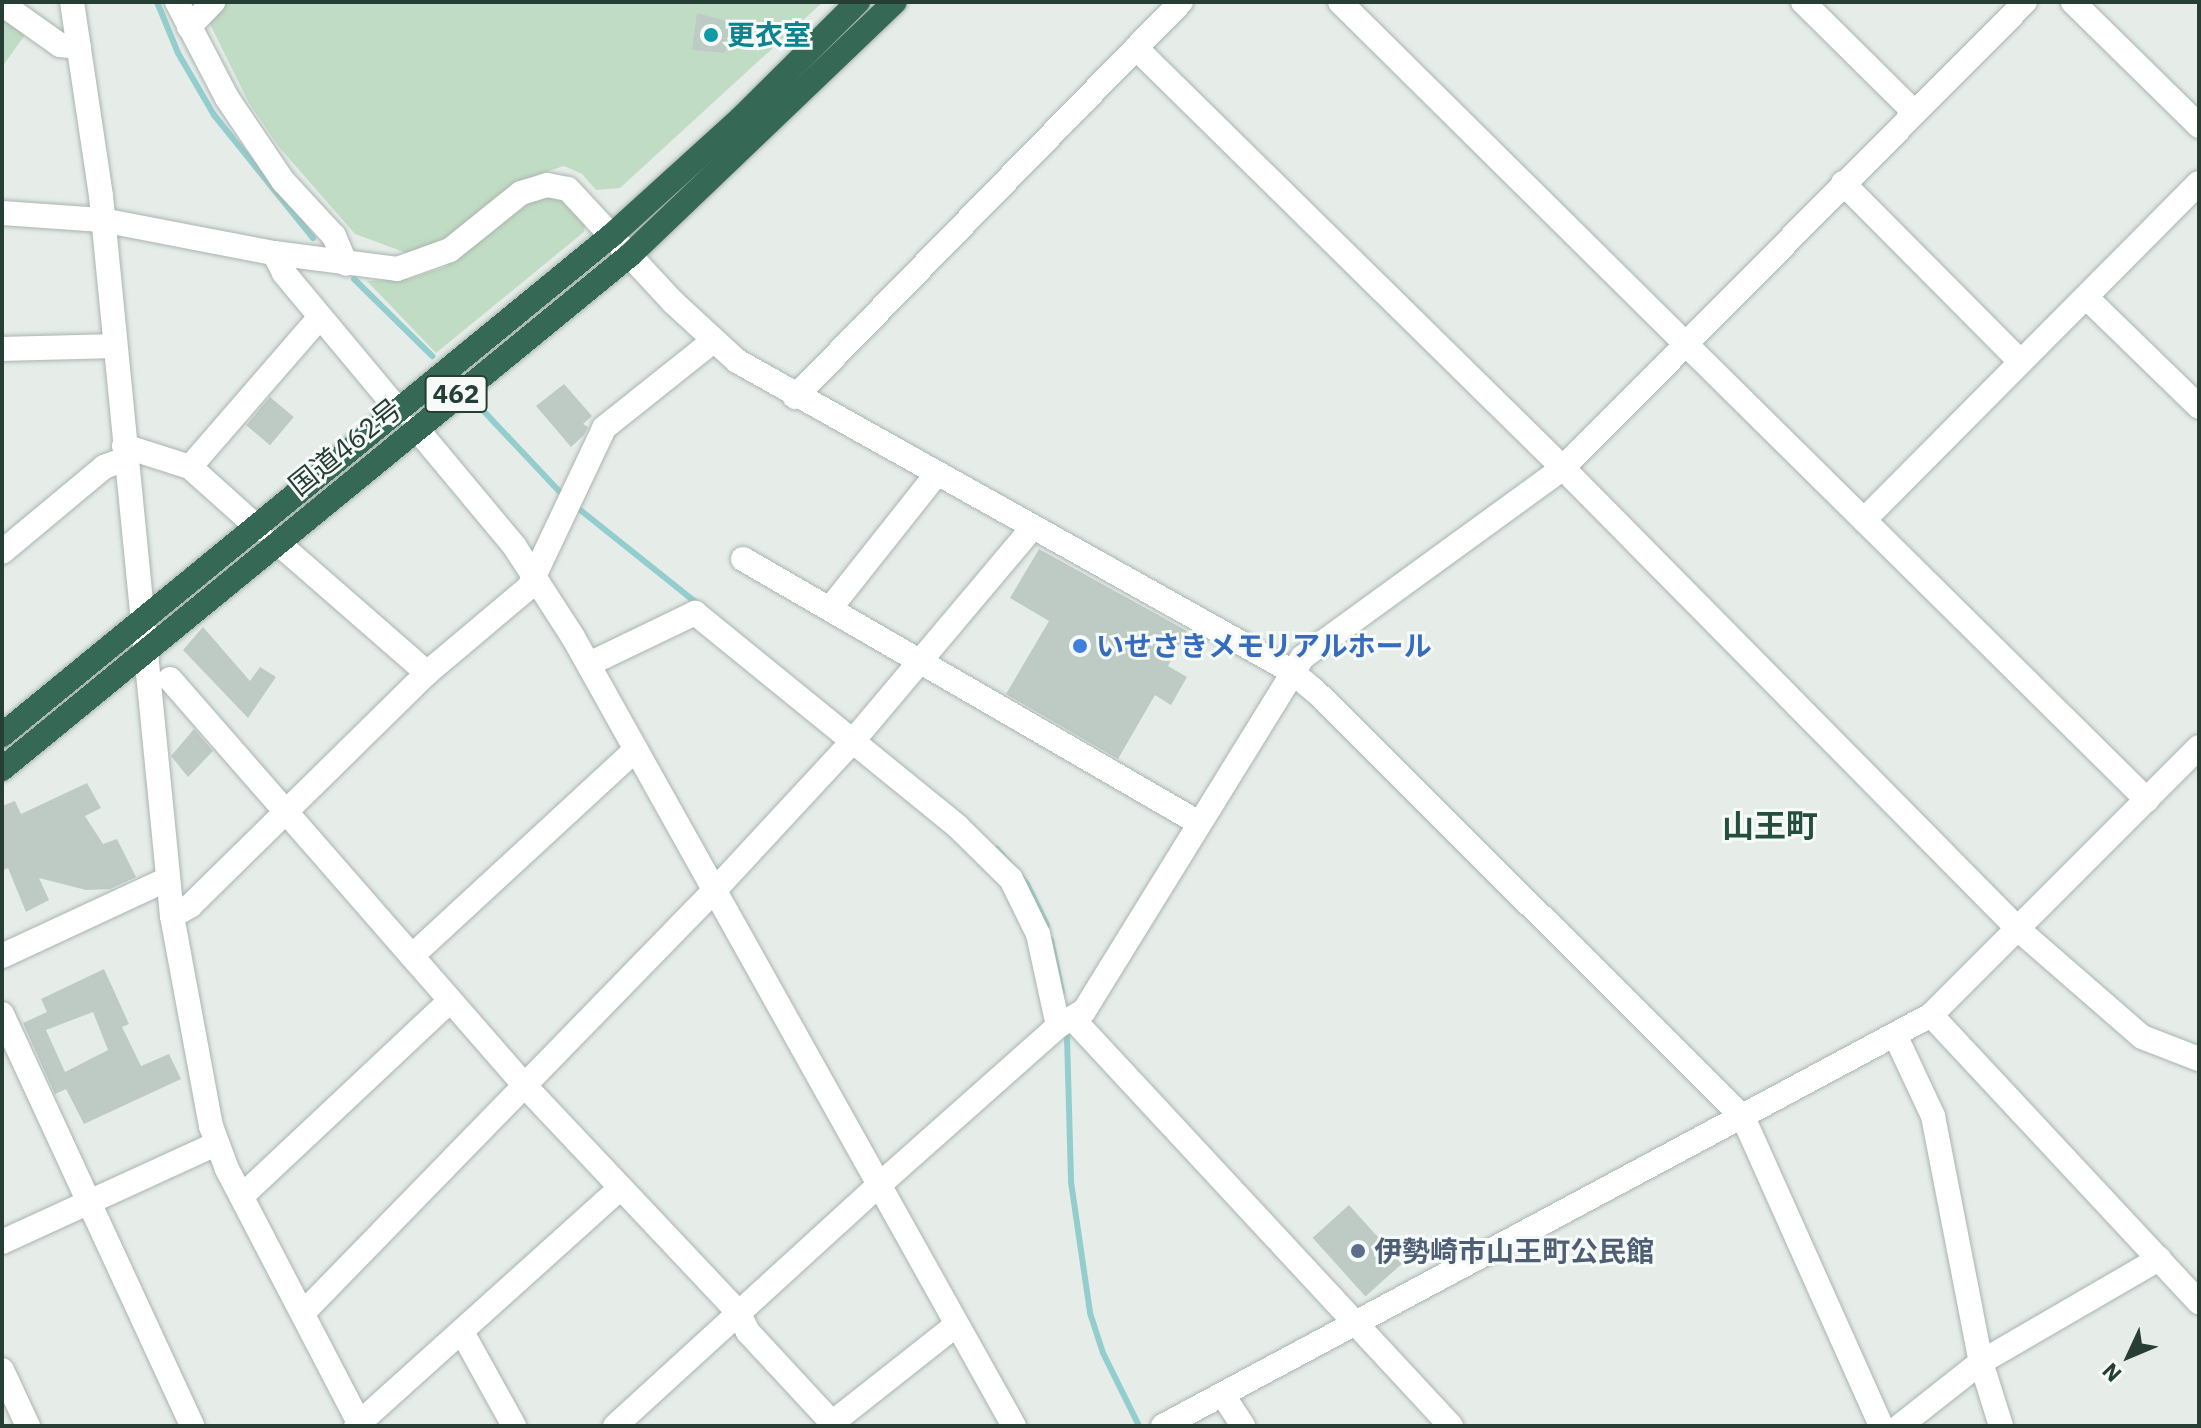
<!DOCTYPE html>
<html>
<head>
<meta charset="utf-8">
<style>
	body { margin:0 }
	#map { position:relative; width:2201px; height:1428px; overflow:hidden; background:#e6ede9; font-family:"IBM Plex Sans","Noto Sans JP",sans-serif }
	div>[style] { position:absolute }
	[style*='--x'] { left:calc(var(--x)*1px); top:calc(var(--y)*1px); width:calc(var(--w)*1px); rotate:calc(var(--a)*1deg) }
	.green>* { inset:0; background:#c1dcc4 }
	.stream>* { height:6px; margin:-3px; padding:0 3px; transform-origin:3px; border-radius:3px; background:#94cdcd }
	.building>* { inset:0; background:#becbc4; transform-origin:0 0 }
	.roads { filter:drop-shadow(0 0 2px #a9b5af) drop-shadow(0 0 2px #a9b5af) }
	.minor>* { height:24px; margin:-12px; padding:0 12px; transform-origin:12px; border-radius:12px; background:#fff }
	.highway>* { height:24px; margin:-12px; padding:0 12px; transform-origin:12px; border-radius:12px; background:#356855 }
	.dots>* { width:22px; height:22px; translate:-50% -50%; box-sizing:border-box; border:4px solid #f6faf8; border-radius:50% }
	span { translate:-50% -50%; white-space:nowrap; text-align:center; line-height:1.15; -webkit-text-stroke:6px #f6faf8; paint-order:stroke }
	.shield-label span { padding:2px 6px; background:#f6faf8; border:2px solid; border-radius:6px; -webkit-text-stroke-width:0 }
	.shield-label { font-size:26px; color:#263e34; font-weight:700 }
	.culture-label { font-size:28px; color:#0d838f; font-weight:700 }
	.left { translate:0 -50%; text-align:left }
	.street-label { font-size:28px; color:#263e34 }
	.shop-label { font-size:28px; color:#366cbe; font-weight:700 }
	.service-label { font-size:28px; color:#4e5e75; font-weight:700 }
	.quarter-label { font-size:32px; color:#244f3d; font-weight:700 }
	.frame { position:absolute; inset:0; border:4px solid #263e34; pointer-events:none }
	.north { position:absolute; left:2089px; top:1316px; width:80px; height:80px; -webkit-text-stroke:6px #f6faf8; paint-order:stroke; rotate:226deg; font-size:22px; font-weight:700; line-height:32px; text-align:center; color:#263e34 }
	.north::after { content:''; display:block; margin:auto; width:28px; height:36px; background:#263e34; clip-path:polygon(50% 0,100% 100%,50% 72%,0 100%) }
</style>
</head>
<body>
<div id="map">
	<div class="green">
		<i style="clip-path:polygon(199px 2px,823px 2px,620px 188px,596px 190px,582px 174px,564px 166px,533px 176px,452px 236px,412px 255px,355px 234px,279px 147px,249px 103px)"></i>
		<i style="clip-path:polygon(2px 15px,27px 32px,2px 67px)"></i>
		<i style="clip-path:polygon(556px 196px,586px 219px,584px 232px,436px 353px,367px 281px,409px 279px,445px 267px,533px 200px)"></i>
	</div>
	<div class="stream">
		<i style="--x:157;--y:2;--w:55;--a:67.6"></i>
		<i style="--x:178;--y:53;--w:72;--a:59.9"></i>
		<i style="--x:214;--y:115;--w:158;--a:51.2"></i>
		<i style="--x:354;--y:279;--w:110;--a:44.6"></i>
		<i style="--x:477;--y:404;--w:120;--a:46.7"></i>
		<i style="--x:579;--y:509;--w:152;--a:38.6"></i>
		<i style="--x:997;--y:849;--w:46;--a:49.4"></i>
		<i style="--x:1027;--y:884;--w:46;--a:64"></i>
		<i style="--x:1051;--y:940;--w:53;--a:78.1"></i>
		<i style="--x:1067;--y:1037;--w:145;--a:88.4"></i>
		<i style="--x:1071;--y:1182;--w:132;--a:81.7"></i>
		<i style="--x:1090;--y:1313;--w:42;--a:72"></i>
		<i style="--x:1103;--y:1353;--w:81;--a:63.7"></i>
	</div>
	<div class="building">
		<i style="clip-path:polygon(697px 13px,730px 22px,725px 53px,692px 50px)"></i>
		<i style="clip-path:polygon(564px 384px,592px 416px,583px 424px,588px 427px,584px 435px,571px 447px,536px 406px)"></i>
		<i style="left:270px;top:397px;width:31px;height:37px;rotate:40deg"></i>
		<i style="clip-path:polygon(1039px 549px,1187px 631px,1168px 666px,1187px 677px,1171px 705px,1155px 695px,1118px 759px,1006px 694px,1049px 621px,1010px 598px)"></i>
		<i style="clip-path:polygon(203px 627px,250px 681px,260px 667px,276px 677px,248px 718px,183px 650px)"></i>
		<i style="clip-path:polygon(194px 729px,213px 751px,188px 777px,171px 756px)"></i>
		<i style="clip-path:polygon(87px 783px,101px 808px,85px 816px,103px 844px,117px 839px,136px 877px,110px 889px,86px 890px,39px 878px,49px 900px,26px 912px,8px 868px,2px 871px,2px 806px,15px 801px,21px 814px)"></i>
		<i style="clip-path:polygon(evenodd,104px 969px,129px 1024px,122px 1027px,141px 1066px,169px 1054px,181px 1079px,84px 1124px,66px 1089px,55px 1094px,23px 1023px,47px 1012px,41px 999px,104px 969px,93px 1012px,108px 1050px,65px 1072px,46px 1030px,93px 1012px)"></i>
		<i style="left:1349px;top:1205px;width:79px;height:49px;rotate:48deg"></i>
	</div>
	<div class="roads">
		<div class="minor">
			<i style="--x:72;--y:2;--w:196;--a:81.5"></i>
			<i style="--x:101;--y:196;--w:723;--a:84.37"></i>
			<i style="--x:172;--y:916;--w:214;--a:79.5"></i>
			<i style="--x:211;--y:1126;--w:46;--a:69.6"></i>
			<i style="--x:227;--y:1169;--w:290;--a:62.5"></i>
			<i style="--x:177;--y:2;--w:108;--a:62.5"></i>
			<i style="--x:227;--y:98;--w:100;--a:56"></i>
			<i style="--x:283;--y:181;--w:75;--a:47.2"></i>
			<i style="--x:334;--y:236;--w:30;--a:67"></i>
			<i style="--x:1340;--y:2;--w:1135;--a:44.68"></i>
			<i style="--x:1803;--y:2;--w:155;--a:44.7"></i>
			<i style="--x:2073;--y:2;--w:177;--a:44.5"></i>
			<i style="--x:2;--y:4;--w:71;--a:35.3"></i>
			<i style="--x:60;--y:45;--w:19;--a:6"></i>
			<i style="--x:189;--y:27;--w:35;--a:-46"></i>
			<i style="--x:1136;--y:48;--w:599;--a:44.53"></i>
			<i style="--x:1563;--y:468;--w:649;--a:45.37"></i>
			<i style="--x:2019;--y:930;--w:163;--a:41"></i>
			<i style="--x:2142;--y:1037;--w:61;--a:21.1"></i>
			<i style="--x:1843;--y:183;--w:252;--a:45.2"></i>
			<i style="--x:2;--y:213;--w:100;--a:4"></i>
			<i style="--x:102;--y:220;--w:175;--a:10.9"></i>
			<i style="--x:274;--y:253;--w:124;--a:7.4"></i>
			<i style="--x:397;--y:269;--w:56;--a:-19.7"></i>
			<i style="--x:450;--y:250;--w:91;--a:-38.8"></i>
			<i style="--x:521;--y:193;--w:27;--a:-17"></i>
			<i style="--x:547;--y:185;--w:21;--a:11"></i>
			<i style="--x:568;--y:189;--w:154;--a:47.1"></i>
			<i style="--x:673;--y:302;--w:87;--a:42.7"></i>
			<i style="--x:737;--y:361;--w:635;--a:29.23"></i>
			<i style="--x:1291;--y:671;--w:30;--a:40"></i>
			<i style="--x:1314;--y:690;--w:605;--a:44.87"></i>
			<i style="--x:1743;--y:1117;--w:338;--a:65.9"></i>
			<i style="--x:274;--y:253;--w:22;--a:63"></i>
			<i style="--x:284;--y:273;--w:181;--a:50.2"></i>
			<i style="--x:2087;--y:298;--w:156;--a:44.2"></i>
			<i style="--x:2;--y:349;--w:113;--a:-1.5"></i>
			<i style="--x:795;--y:397;--w:552;--a:-45.66"></i>
			<i style="--x:416;--y:428;--w:155;--a:50.2"></i>
			<i style="--x:515;--y:547;--w:107;--a:57.2"></i>
			<i style="--x:573;--y:637;--w:904;--a:60.8"></i>
			<i style="--x:124;--y:446;--w:69;--a:17.7"></i>
			<i style="--x:190;--y:467;--w:93;--a:41.9"></i>
			<i style="--x:190;--y:467;--w:198;--a:-49.1"></i>
			<i style="--x:1864;--y:520;--w:475;--a:-45.2"></i>
			<i style="--x:277;--y:542;--w:199;--a:41.1"></i>
			<i style="--x:2;--y:552;--w:133;--a:-39.8"></i>
			<i style="--x:104;--y:467;--w:22;--a:-21"></i>
			<i style="--x:743;--y:559;--w:527;--a:30.07"></i>
			<i style="--x:836;--y:601;--w:161;--a:-51.6"></i>
			<i style="--x:589;--y:664;--w:118;--a:-25.7"></i>
			<i style="--x:695;--y:613;--w:339;--a:39.1"></i>
			<i style="--x:958;--y:827;--w:74;--a:44.5"></i>
			<i style="--x:1011;--y:879;--w:61;--a:63.9"></i>
			<i style="--x:1038;--y:934;--w:94;--a:77.7"></i>
			<i style="--x:170;--y:679;--w:541;--a:48.89"></i>
			<i style="--x:526;--y:1087;--w:311;--a:46.7"></i>
			<i style="--x:739;--y:1313;--w:21;--a:65"></i>
			<i style="--x:748;--y:1332;--w:128;--a:47.2"></i>
			<i style="--x:172;--y:916;--w:21;--a:-29"></i>
			<i style="--x:190;--y:906;--w:332;--a:-44.5"></i>
			<i style="--x:427;--y:673;--w:133;--a:-40.1"></i>
			<i style="--x:529;--y:587;--w:176;--a:-64.7"></i>
			<i style="--x:604;--y:428;--w:139;--a:-38.6"></i>
			<i style="--x:2;--y:956;--w:183;--a:-24.9"></i>
			<i style="--x:412;--y:956;--w:302;--a:-42.7"></i>
			<i style="--x:2;--y:1014;--w:454;--a:65.2"></i>
			<i style="--x:1931;--y:1015;--w:393;--a:47"></i>
			<i style="--x:1074;--y:1020;--w:554;--a:47.12"></i>
			<i style="--x:1896;--y:1037;--w:87;--a:64.9"></i>
			<i style="--x:1933;--y:1116;--w:251;--a:79"></i>
			<i style="--x:1981;--y:1362;--w:67;--a:72.6"></i>
			<i style="--x:242;--y:1196;--w:285;--a:-43.2"></i>
			<i style="--x:2;--y:1242;--w:235;--a:-24.6"></i>
			<i style="--x:303;--y:1313;--w:588;--a:-45.76"></i>
			<i style="--x:713;--y:892;--w:205;--a:-47.2"></i>
			<i style="--x:852;--y:742;--w:280;--a:-49.9"></i>
			<i style="--x:462;--y:1332;--w:107;--a:61"></i>
			<i style="--x:2;--y:1370;--w:62;--a:65.1"></i>
			<i style="--x:1223;--y:1395;--w:37;--a:57"></i>
			<i style="--x:832;--y:1423;--w:158;--a:-38.3"></i>
			<i style="--x:356;--y:1426;--w:353;--a:-42"></i>
			<i style="--x:615;--y:1426;--w:356;--a:-42.4"></i>
			<i style="--x:878;--y:1186;--w:241;--a:-41.6"></i>
			<i style="--x:1058;--y:1026;--w:30;--a:-30"></i>
			<i style="--x:1084;--y:1011;--w:416;--a:-58.3"></i>
			<i style="--x:1303;--y:657;--w:321;--a:-36"></i>
			<i style="--x:1563;--y:468;--w:656;--a:-45.25"></i>
			<i style="--x:1163;--y:1426;--w:871;--a:-28.15"></i>
			<i style="--x:1931;--y:1015;--w:379;--a:-45"></i>
			<i style="--x:1900;--y:1426;--w:103;--a:-38.3"></i>
			<i style="--x:1981;--y:1362;--w:206;--a:-30.1"></i>
		</div>
		<div class="highway">
			<i style="--x:2;--y:735;--w:789;--a:-39.34"></i>
			<i style="--x:612;--y:235;--w:174;--a:-42.2"></i>
			<i style="--x:741;--y:118;--w:165;--a:-44.8"></i>
			<i style="--x:2;--y:769;--w:812;--a:-39.3"></i>
			<i style="--x:630;--y:255;--w:366;--a:-43.7"></i>
		</div>
	</div>
	<div class="dots">
		<i style="left:711px;top:35px;background:#0f9aa8"></i>
		<i style="left:1080px;top:646px;background:#3f7fe0"></i>
		<i style="left:1358px;top:1251px;background:#5c6f8a"></i>
	</div>
	<div class="shield-label">
		<span style="left:456px;top:394px">462</span>
	</div>
	<div class="culture-label">
		<span class="left" style="left:727px;top:35px">更衣室</span>
	</div>
	<div class="street-label">
		<span style="left:345px;top:447px;rotate:-39deg">国道462号</span>
	</div>
	<div class="shop-label">
		<span class="left" style="left:1096px;top:646px">いせさきメモリアルホール</span>
	</div>
	<div class="service-label">
		<span class="left" style="left:1374px;top:1251px">伊勢崎市山王町公民館</span>
	</div>
	<div class="quarter-label">
		<span style="left:1770px;top:825px">山王町</span>
	</div>
	<div class="frame"></div>
	<div class="north">N</div>
</div>
</body>
</html>
